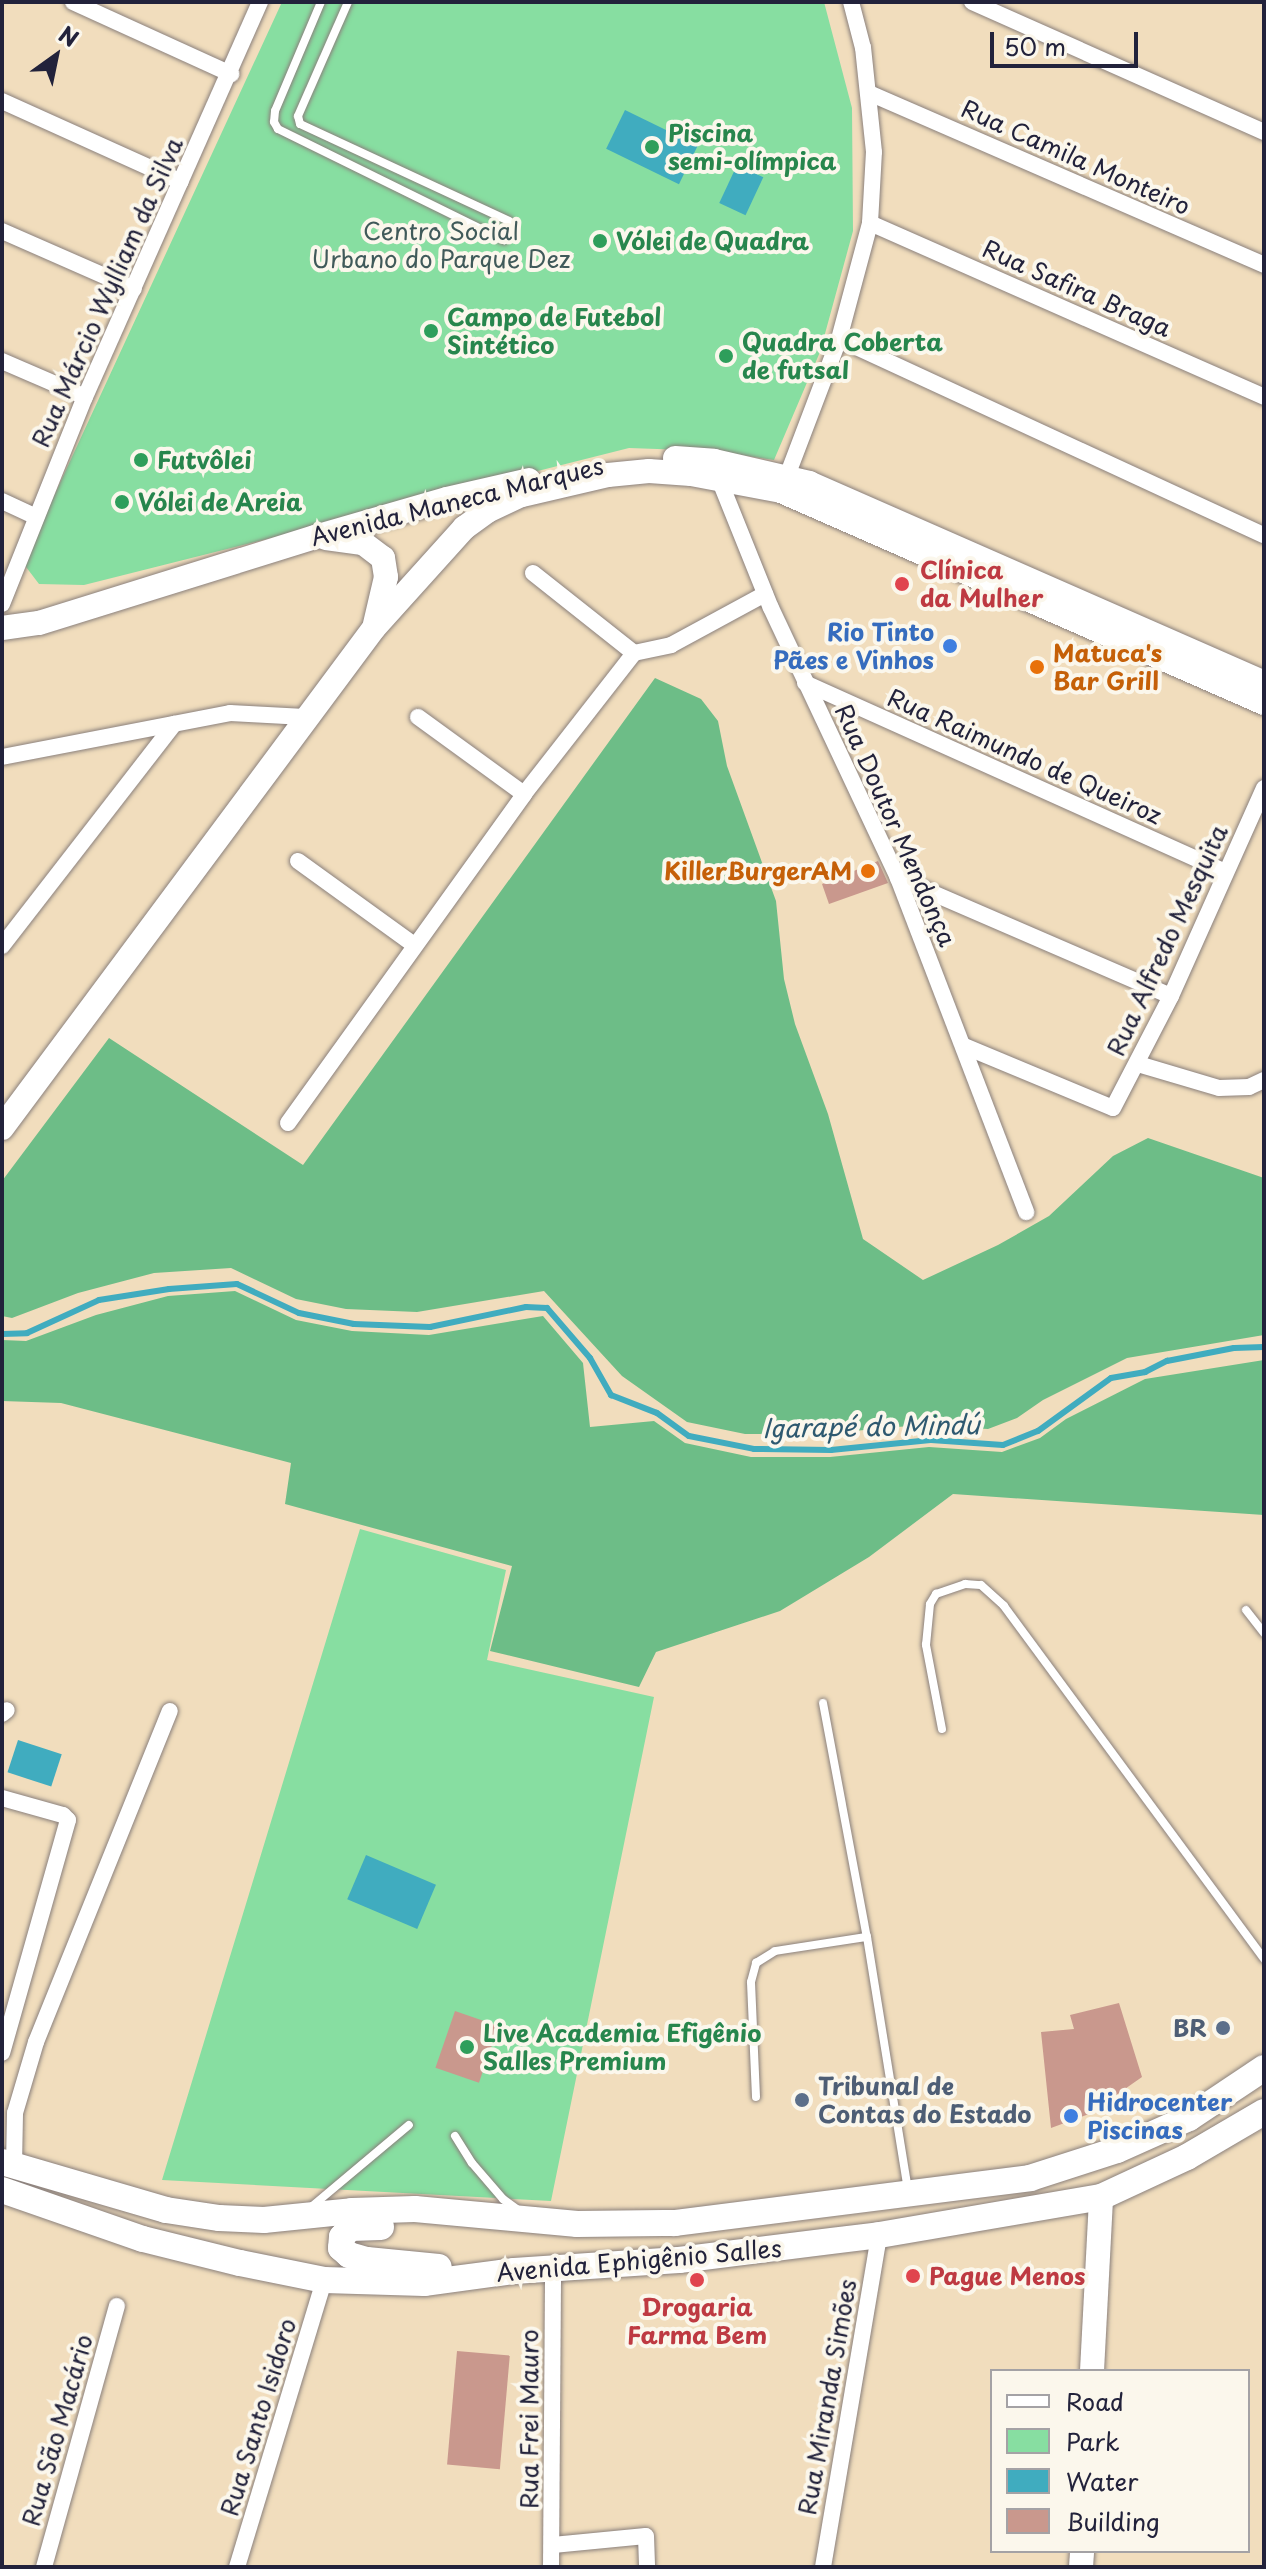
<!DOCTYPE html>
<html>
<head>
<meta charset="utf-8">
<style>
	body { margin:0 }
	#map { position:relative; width:1266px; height:2569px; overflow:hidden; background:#f1ddbd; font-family:"Playpen Sans",sans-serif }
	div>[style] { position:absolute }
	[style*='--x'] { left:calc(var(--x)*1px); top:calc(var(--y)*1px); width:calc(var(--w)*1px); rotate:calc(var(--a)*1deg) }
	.green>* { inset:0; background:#87dea1 }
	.forest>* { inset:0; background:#6dbd87 }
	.water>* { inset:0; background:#40acbf; transform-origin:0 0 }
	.stream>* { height:6px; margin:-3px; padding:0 3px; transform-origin:3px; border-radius:3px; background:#40acbf }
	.building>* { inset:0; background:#c9988d; transform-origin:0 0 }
	.roads { filter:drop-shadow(0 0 2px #8a807c) drop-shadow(0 0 2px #8a807c) }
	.lane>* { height:8px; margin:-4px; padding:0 4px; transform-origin:4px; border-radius:4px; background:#fff }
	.street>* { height:16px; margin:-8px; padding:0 8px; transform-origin:8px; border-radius:8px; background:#fff }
	.secondary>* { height:24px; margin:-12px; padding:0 12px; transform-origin:12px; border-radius:12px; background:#fff }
	.primary>* { height:26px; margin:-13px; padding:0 13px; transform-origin:13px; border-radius:13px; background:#fff }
	.dots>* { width:22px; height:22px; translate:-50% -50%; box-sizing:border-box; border:4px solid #fbf7ec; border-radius:50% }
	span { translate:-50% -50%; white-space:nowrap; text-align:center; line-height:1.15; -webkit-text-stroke:8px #fbf7ec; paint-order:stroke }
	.leisure-label { font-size:24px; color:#27864d; font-weight:700 }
	.left { translate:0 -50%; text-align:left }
	.street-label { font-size:24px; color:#22223b }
	.park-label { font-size:24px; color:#405a5a }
	.health-label { font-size:24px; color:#be3a42; font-weight:700 }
	.shop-label { font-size:24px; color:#366cbe; font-weight:700 }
	.right { translate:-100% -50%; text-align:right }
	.food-label { font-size:24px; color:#c56008; font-weight:700 }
	.service-label { font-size:24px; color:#4e5e75; font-weight:700 }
	.water-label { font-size:26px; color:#2e5970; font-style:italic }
	.frame { position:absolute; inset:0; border:4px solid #22223b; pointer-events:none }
	.legend { position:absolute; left:990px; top:2369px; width:260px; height:184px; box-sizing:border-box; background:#fbf7ec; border:2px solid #a4a2a5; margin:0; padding:10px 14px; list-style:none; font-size:24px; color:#22223b }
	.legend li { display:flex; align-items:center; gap:16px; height:40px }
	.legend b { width:40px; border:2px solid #a4a2a5 }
	.north { position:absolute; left:16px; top:16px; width:80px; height:80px; -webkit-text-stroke:6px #fbf7ec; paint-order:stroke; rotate:33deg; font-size:22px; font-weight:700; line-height:32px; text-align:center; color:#22223b }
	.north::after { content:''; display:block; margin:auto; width:28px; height:36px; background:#22223b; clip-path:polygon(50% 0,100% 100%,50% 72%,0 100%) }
	.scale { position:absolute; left:990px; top:32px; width:148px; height:36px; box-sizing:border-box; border:4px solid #22223b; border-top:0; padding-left:10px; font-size:24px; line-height:28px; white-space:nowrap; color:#22223b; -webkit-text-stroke:6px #fbf7ec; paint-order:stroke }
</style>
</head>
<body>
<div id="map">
	<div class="green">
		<i style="clip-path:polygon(282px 2px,824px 2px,852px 108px,853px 231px,820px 352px,774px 460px,714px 451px,629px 448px,84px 585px,39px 584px,23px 563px)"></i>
		<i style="clip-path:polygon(360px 1529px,506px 1570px,487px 1660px,654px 1697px,551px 2201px,162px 2180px)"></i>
	</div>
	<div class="forest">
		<i style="clip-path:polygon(655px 678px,701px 699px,718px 721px,727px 766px,776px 901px,784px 979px,795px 1024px,828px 1114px,863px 1239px,923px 1280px,998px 1245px,1049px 1216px,1113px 1156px,1148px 1138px,1264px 1178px,1264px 1335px,1127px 1358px,1043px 1400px,1017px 1418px,988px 1429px,920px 1425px,820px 1434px,745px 1434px,687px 1422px,622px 1376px,544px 1291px,417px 1312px,346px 1309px,296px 1299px,231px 1268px,154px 1273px,78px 1293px,12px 1318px,2px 1316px,2px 1181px,109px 1038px,303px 1165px)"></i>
		<i style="clip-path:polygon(235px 1291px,296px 1320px,352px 1331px,429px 1335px,543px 1316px,583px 1363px,590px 1427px,654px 1421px,685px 1443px,751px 1457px,830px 1457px,929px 1447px,1002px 1452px,1040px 1438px,1066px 1419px,1145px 1379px,1264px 1360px,1264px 1515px,953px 1494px,869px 1557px,780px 1611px,656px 1652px,639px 1687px,490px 1651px,512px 1566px,285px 1504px,291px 1463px,61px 1403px,2px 1401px,2px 1340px,26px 1341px,96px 1315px,168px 1296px)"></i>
	</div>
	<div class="water">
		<i style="left:625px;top:110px;width:81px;height:43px;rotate:26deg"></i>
		<i style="left:737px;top:165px;width:29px;height:42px;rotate:25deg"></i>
		<i style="left:18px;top:1740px;width:46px;height:34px;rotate:18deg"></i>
		<i style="left:366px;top:1855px;width:76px;height:48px;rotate:23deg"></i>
	</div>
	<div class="stream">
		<i style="--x:2;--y:1334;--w:25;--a:-2"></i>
		<i style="--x:27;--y:1333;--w:79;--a:-24.6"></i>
		<i style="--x:99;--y:1300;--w:71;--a:-8.9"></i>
		<i style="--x:169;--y:1289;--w:68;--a:-4.2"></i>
		<i style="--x:237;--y:1284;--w:68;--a:25.1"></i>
		<i style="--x:299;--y:1313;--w:56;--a:11.3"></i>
		<i style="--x:354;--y:1324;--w:76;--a:2.3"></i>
		<i style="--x:430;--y:1327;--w:98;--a:-11.8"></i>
		<i style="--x:526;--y:1307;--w:21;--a:3"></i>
		<i style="--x:547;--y:1308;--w:66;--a:49.3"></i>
		<i style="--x:590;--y:1358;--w:43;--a:60.4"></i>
		<i style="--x:611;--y:1395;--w:49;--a:21.4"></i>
		<i style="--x:657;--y:1413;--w:39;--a:36"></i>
		<i style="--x:689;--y:1436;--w:66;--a:11.3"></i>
		<i style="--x:754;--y:1449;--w:77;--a:0.7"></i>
		<i style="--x:831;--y:1450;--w:100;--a:-5.7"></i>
		<i style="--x:931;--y:1440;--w:72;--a:4"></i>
		<i style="--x:1003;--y:1445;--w:38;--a:-22"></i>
		<i style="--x:1038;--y:1431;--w:90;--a:-36"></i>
		<i style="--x:1111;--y:1378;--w:35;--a:-10"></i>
		<i style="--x:1145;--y:1372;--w:25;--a:-27"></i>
		<i style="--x:1167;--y:1361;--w:68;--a:-11"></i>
		<i style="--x:1234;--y:1348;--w:30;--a:-2"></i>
	</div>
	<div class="building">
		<i style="clip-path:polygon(878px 861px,888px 883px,829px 904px,822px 884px)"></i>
		<i style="clip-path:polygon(1119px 2003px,1142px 2077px,1089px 2114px,1051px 2128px,1041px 2032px,1074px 2029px,1070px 2015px)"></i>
		<i style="left:455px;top:2011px;width:46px;height:60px;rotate:19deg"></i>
		<i style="left:457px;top:2351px;width:53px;height:114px;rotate:5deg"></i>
	</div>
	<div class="roads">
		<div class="lane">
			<i style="--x:321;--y:2;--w:118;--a:112.9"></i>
			<i style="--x:275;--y:111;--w:11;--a:95"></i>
			<i style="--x:274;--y:122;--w:8;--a:60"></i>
			<i style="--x:278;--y:129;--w:252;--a:26.2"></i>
			<i style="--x:504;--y:240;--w:16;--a:-63"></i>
			<i style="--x:511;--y:226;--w:5;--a:-112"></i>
			<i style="--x:509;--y:221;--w:230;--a:-155.1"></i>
			<i style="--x:300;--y:124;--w:8;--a:-104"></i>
			<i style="--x:298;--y:116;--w:124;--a:-66.3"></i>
			<i style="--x:1246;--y:1610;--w:29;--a:52"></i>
			<i style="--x:823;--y:1703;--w:238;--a:79.4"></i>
			<i style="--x:867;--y:1937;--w:257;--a:80.8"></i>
			<i style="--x:942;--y:1729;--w:86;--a:-100.8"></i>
			<i style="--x:926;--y:1645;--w:41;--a:-84.4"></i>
			<i style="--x:930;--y:1604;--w:12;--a:-59"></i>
			<i style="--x:936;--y:1594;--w:31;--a:-19"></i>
			<i style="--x:965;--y:1584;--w:16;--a:4"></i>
			<i style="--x:981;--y:1585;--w:31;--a:42"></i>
			<i style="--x:1004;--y:1606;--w:438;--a:53.6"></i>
			<i style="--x:756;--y:2097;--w:115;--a:-92.5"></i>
			<i style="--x:751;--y:1982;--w:20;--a:-75"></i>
			<i style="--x:756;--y:1963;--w:22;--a:-32"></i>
			<i style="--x:775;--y:1951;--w:93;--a:-8.7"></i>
			<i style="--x:455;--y:2136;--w:32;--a:58"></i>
			<i style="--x:472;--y:2163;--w:48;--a:49.3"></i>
			<i style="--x:503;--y:2199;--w:17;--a:36"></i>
			<i style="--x:310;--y:2208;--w:129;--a:-40"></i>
		</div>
		<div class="street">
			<i style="--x:73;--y:2;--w:174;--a:24.5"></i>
			<i style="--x:972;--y:2;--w:320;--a:24"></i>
			<i style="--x:869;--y:93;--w:431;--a:23.5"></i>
			<i style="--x:2;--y:101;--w:196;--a:24.3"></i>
			<i style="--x:870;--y:223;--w:431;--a:23.8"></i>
			<i style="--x:2;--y:231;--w:144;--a:23.7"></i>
			<i style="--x:839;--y:339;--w:468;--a:24.8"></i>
			<i style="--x:2;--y:361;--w:90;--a:23.4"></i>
			<i style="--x:717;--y:474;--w:144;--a:68.1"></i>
			<i style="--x:771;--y:608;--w:298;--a:64.8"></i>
			<i style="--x:898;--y:878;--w:358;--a:69"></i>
			<i style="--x:784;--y:484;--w:155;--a:-69.2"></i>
			<i style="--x:839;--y:339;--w:120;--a:-75"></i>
			<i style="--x:870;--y:223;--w:71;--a:-86.8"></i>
			<i style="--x:874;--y:152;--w:105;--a:-96"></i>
			<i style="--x:863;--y:48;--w:48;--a:-104.6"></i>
			<i style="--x:2;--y:501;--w:38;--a:25"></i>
			<i style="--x:533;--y:573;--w:129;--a:38.4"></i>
			<i style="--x:634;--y:653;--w:38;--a:-12"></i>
			<i style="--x:671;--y:645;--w:107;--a:-28.5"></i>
			<i style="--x:2;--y:604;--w:223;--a:-68.2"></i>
			<i style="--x:85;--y:397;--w:432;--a:-66.1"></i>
			<i style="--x:805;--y:683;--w:461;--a:24.2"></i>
			<i style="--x:418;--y:717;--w:131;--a:36"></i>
			<i style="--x:2;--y:757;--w:232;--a:-10.9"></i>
			<i style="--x:230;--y:713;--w:75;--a:3.1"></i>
			<i style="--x:298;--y:861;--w:143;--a:35.9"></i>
			<i style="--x:898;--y:878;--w:297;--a:23.4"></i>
			<i style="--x:2;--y:946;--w:281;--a:-52.2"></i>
			<i style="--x:964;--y:1046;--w:161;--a:22.6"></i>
			<i style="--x:1113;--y:1108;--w:126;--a:-62.6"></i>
			<i style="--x:1171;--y:996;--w:228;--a:-65.9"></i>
			<i style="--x:1138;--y:1064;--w:84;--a:16.5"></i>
			<i style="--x:1219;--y:1088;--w:30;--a:-2"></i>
			<i style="--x:1249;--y:1087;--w:17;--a:-25"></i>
			<i style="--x:288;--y:1123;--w:405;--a:-54.3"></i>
			<i style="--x:524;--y:794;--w:179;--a:-52"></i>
			<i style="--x:2;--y:1714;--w:6;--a:-39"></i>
			<i style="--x:2;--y:1798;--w:63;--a:15.6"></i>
			<i style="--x:63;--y:1815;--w:7;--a:45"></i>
			<i style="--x:68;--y:1820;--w:242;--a:105.8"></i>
			<i style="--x:14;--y:2166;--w:53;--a:-88.9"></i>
			<i style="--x:15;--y:2113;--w:74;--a:-73.5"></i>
			<i style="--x:36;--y:2042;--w:357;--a:-68"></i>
			<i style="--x:553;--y:2545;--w:93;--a:-5.5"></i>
			<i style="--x:646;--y:2536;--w:31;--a:88"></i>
			<i style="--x:44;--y:2567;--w:271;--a:-74.4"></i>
			<i style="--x:237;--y:2567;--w:300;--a:-73.1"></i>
			<i style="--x:551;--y:2567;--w:297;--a:-89.6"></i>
			<i style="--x:823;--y:2567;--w:337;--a:-80.4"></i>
		</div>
		<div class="secondary">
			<i style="--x:675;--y:458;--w:39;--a:4"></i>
			<i style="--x:714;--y:461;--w:98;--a:13"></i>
			<i style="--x:809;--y:483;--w:497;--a:23.7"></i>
			<i style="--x:326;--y:538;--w:37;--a:8"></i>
			<i style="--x:363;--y:543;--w:25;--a:37"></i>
			<i style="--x:383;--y:558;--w:19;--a:81"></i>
			<i style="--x:386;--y:577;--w:48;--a:103.2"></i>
			<i style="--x:2;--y:628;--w:37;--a:-8"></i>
			<i style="--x:39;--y:623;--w:289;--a:-17.3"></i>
			<i style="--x:315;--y:537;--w:137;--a:-16.1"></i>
			<i style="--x:447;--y:499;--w:84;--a:-13"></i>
			<i style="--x:2;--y:1128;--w:623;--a:-53.35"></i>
			<i style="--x:374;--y:628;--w:135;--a:-48"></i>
			<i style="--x:464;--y:528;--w:29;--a:-36"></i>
			<i style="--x:487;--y:511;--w:38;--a:-25"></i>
			<i style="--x:522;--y:495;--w:88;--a:-13.1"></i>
			<i style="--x:608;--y:475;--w:41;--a:-5.6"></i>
			<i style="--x:649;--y:471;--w:42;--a:4.1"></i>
			<i style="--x:691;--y:474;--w:92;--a:10.7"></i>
			<i style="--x:781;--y:491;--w:527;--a:23.7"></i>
			<i style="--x:1092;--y:2371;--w:174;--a:-87"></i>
			<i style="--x:1081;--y:2567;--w:16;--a:-86"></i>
		</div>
		<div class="primary">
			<i style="--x:2;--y:2162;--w:171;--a:16.3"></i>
			<i style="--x:166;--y:2210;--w:54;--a:8.6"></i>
			<i style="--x:219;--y:2218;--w:45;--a:2.5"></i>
			<i style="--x:264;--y:2220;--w:88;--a:-5.8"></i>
			<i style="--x:352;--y:2211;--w:63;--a:-1.8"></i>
			<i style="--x:415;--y:2209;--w:163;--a:5.3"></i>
			<i style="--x:577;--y:2224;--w:98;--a:-0.6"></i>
			<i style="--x:675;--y:2223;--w:358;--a:-7.2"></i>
			<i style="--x:1030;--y:2178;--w:91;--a:-17.8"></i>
			<i style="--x:1117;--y:2150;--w:79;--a:-24"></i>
			<i style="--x:1189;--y:2118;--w:90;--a:-33.7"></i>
			<i style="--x:2;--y:2190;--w:149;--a:19.2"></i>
			<i style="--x:143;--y:2239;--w:100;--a:13.9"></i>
			<i style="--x:240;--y:2263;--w:86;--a:11.4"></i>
			<i style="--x:324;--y:2280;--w:100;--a:1.7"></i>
			<i style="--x:424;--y:2283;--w:91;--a:-7.6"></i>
			<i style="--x:514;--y:2271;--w:165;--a:-3.8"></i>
			<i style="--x:679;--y:2260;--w:202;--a:-7.1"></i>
			<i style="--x:879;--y:2235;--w:225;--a:-9.7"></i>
			<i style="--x:1101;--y:2197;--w:95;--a:-24.9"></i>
			<i style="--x:1187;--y:2157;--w:89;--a:-30.3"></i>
			<i style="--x:381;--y:2227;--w:31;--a:178"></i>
			<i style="--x:350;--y:2228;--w:12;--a:132"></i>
			<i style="--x:342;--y:2237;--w:11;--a:95"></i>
			<i style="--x:341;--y:2248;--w:11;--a:41"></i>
			<i style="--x:349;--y:2255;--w:19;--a:16"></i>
			<i style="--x:367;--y:2260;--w:72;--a:5.6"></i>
		</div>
	</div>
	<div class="dots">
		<i style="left:652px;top:147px;background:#2e9e5b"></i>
		<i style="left:600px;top:241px;background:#2e9e5b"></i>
		<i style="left:431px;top:331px;background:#2e9e5b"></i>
		<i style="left:726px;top:356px;background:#2e9e5b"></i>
		<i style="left:141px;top:460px;background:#2e9e5b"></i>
		<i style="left:122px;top:502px;background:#2e9e5b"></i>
		<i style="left:902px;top:584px;background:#e0444e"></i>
		<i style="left:950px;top:646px;background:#3f7fe0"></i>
		<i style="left:1037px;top:667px;background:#e8710a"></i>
		<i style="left:868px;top:871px;background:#e8710a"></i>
		<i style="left:1223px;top:2028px;background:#5c6f8a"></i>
		<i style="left:467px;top:2047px;background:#2e9e5b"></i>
		<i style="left:802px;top:2100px;background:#5c6f8a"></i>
		<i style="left:1071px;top:2116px;background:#3f7fe0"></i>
		<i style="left:913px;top:2276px;background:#e0444e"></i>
		<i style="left:697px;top:2280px;background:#e0444e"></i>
	</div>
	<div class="leisure-label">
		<span class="left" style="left:668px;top:147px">Piscina<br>semi-olímpica</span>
		<span class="left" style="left:616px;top:241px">Vólei de Quadra</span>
		<span class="left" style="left:447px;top:331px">Campo de Futebol<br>Sintético</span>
		<span class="left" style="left:742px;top:356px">Quadra Coberta<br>de futsal</span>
		<span class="left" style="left:157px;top:460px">Futvôlei</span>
		<span class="left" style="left:138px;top:502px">Vólei de Areia</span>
		<span class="left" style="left:483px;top:2047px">Live Academia Efigênio<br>Salles Premium</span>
	</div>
	<div class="street-label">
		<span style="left:1076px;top:157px;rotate:24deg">Rua Camila Monteiro</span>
		<span style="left:1077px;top:288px;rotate:24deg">Rua Safira Braga</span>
		<span style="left:107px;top:292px;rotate:-66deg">Rua Márcio Wylliam da Silva</span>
		<span style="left:457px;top:501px;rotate:-14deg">Avenida Maneca Marques</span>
		<span style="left:1025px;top:756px;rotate:24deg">Rua Raimundo de Queiroz</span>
		<span style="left:896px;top:825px;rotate:66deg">Rua Doutor Mendonça</span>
		<span style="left:1167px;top:940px;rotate:-65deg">Rua Alfredo Mesquita</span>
		<span style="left:639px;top:2260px;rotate:-5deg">Avenida Ephigênio Salles</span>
		<span style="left:827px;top:2397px;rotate:-80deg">Rua Miranda Simões</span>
		<span style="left:258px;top:2417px;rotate:-73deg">Rua Santo Isidoro</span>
		<span style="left:529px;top:2419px;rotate:-90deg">Rua Frei Mauro</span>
		<span style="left:57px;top:2430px;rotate:-74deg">Rua São Macário</span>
	</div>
	<div class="park-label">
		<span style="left:441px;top:245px">Centro Social<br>Urbano do Parque Dez</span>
	</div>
	<div class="health-label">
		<span class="left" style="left:920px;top:584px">Clínica<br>da Mulher</span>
		<span class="left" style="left:929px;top:2276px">Pague Menos</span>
		<span style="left:697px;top:2321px">Drogaria<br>Farma Bem</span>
	</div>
	<div class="shop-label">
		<span class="right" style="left:934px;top:646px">Rio Tinto<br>Pães e Vinhos</span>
		<span class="left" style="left:1087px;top:2116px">Hidrocenter<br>Piscinas</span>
	</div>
	<div class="food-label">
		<span class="left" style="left:1053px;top:667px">Matuca's<br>Bar Grill</span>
		<span class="right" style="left:852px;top:871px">KillerBurgerAM</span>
	</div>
	<div class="service-label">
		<span class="right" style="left:1207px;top:2028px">BR</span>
		<span class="left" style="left:818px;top:2100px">Tribunal de<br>Contas do Estado</span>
	</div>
	<div class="water-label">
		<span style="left:871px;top:1426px;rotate:-1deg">Igarapé do Mindú</span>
	</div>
	<div class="frame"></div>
	<ul class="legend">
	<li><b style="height:10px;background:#fff"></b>Road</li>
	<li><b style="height:22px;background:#87dea1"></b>Park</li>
	<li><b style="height:22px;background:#40acbf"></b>Water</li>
	<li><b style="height:22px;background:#c9988d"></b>Building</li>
	</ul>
	<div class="north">N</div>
	<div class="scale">50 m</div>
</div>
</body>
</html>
